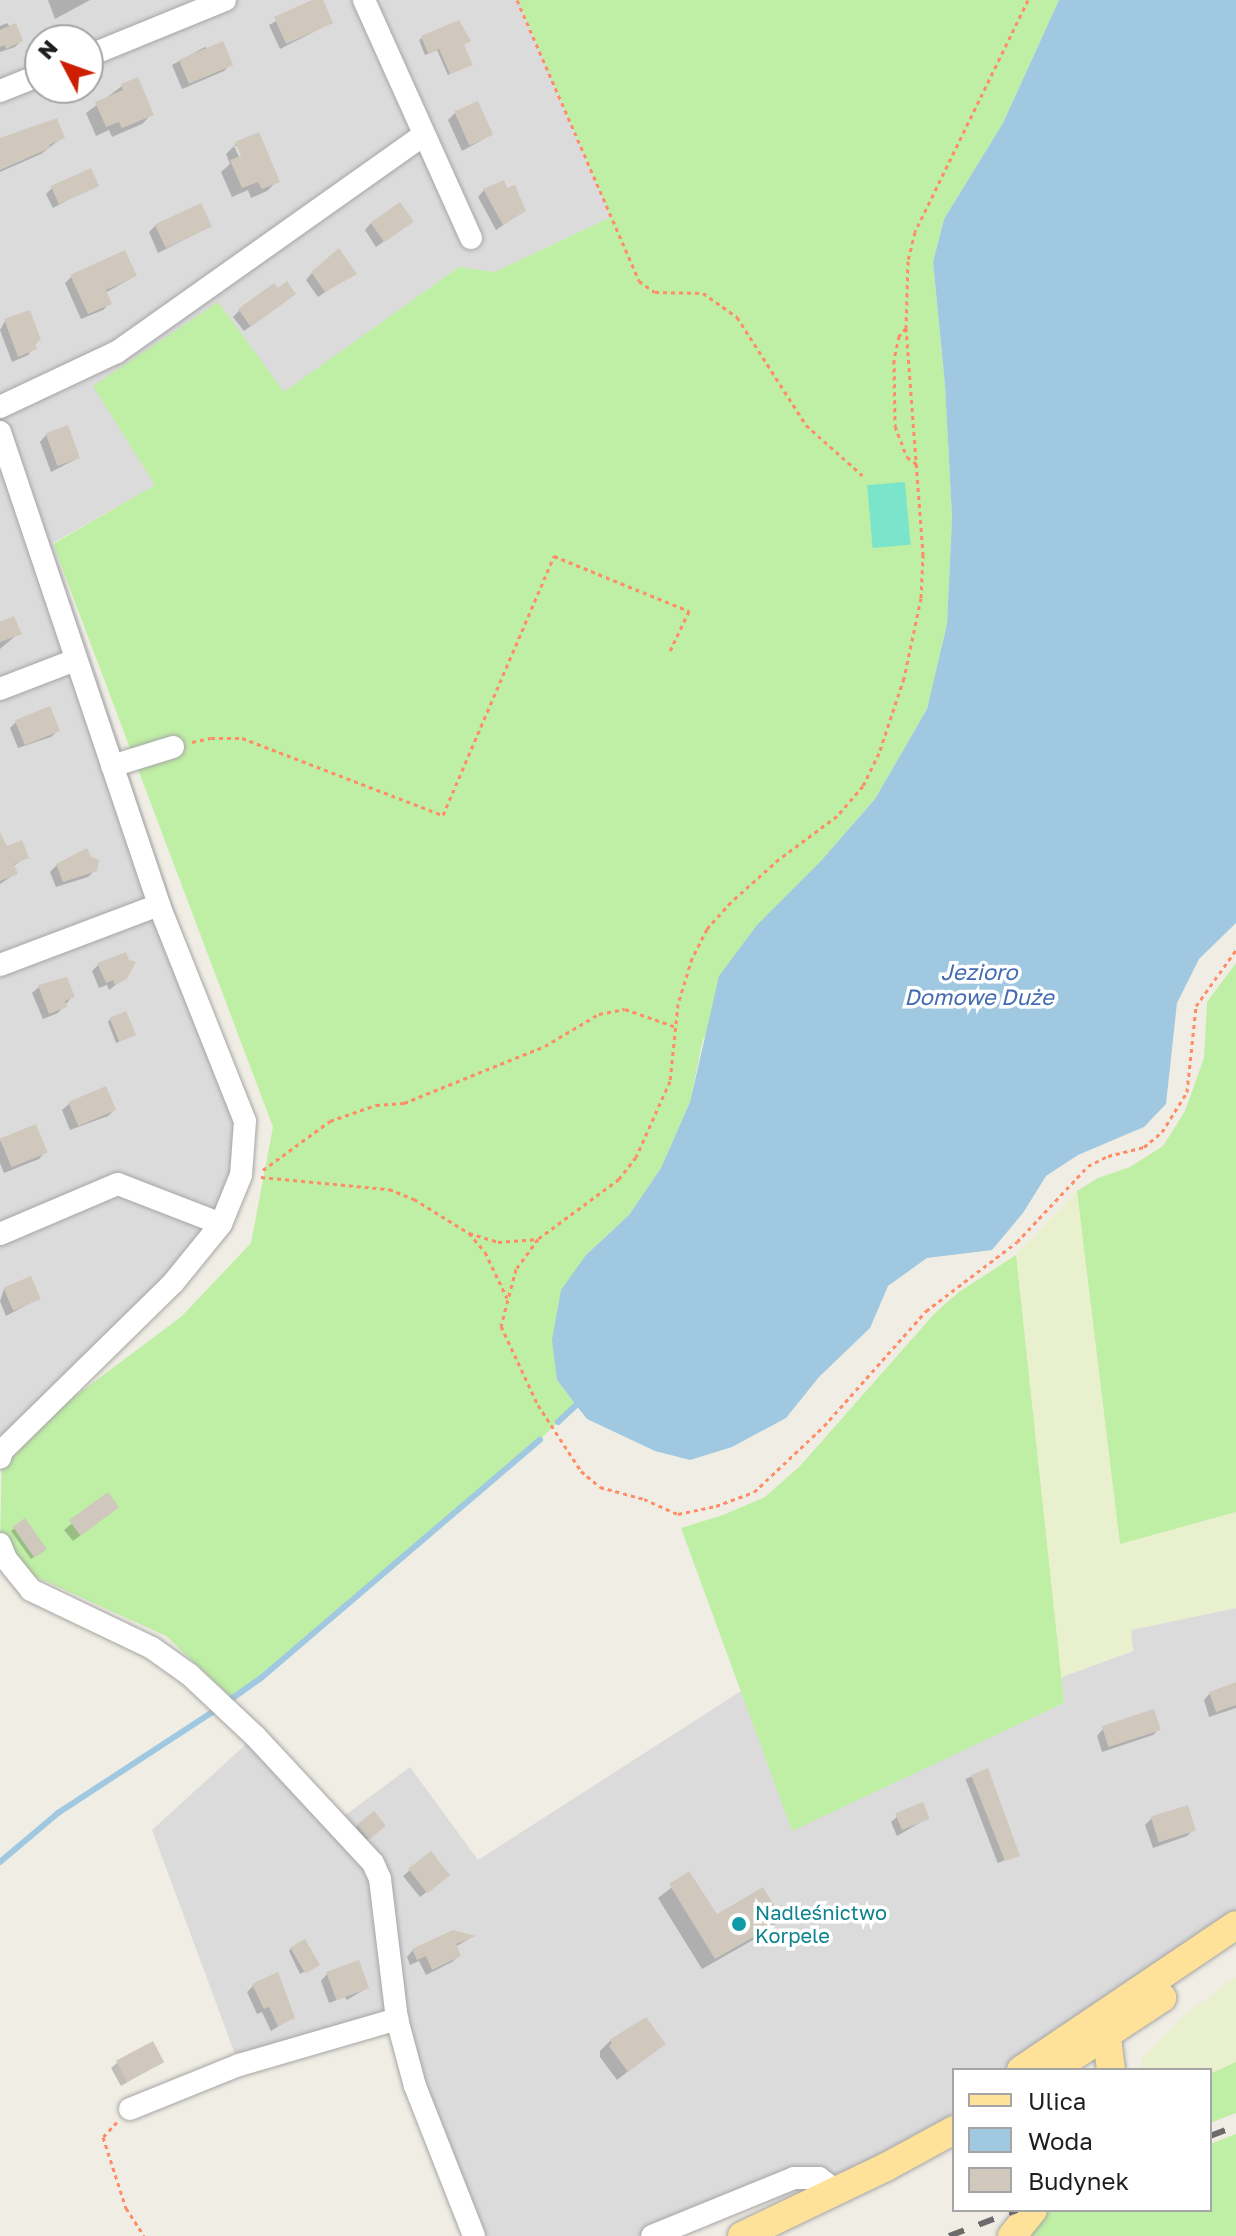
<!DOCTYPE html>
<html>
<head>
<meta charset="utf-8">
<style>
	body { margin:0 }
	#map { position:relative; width:1236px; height:2236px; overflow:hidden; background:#f0eee4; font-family:"Golos Text",sans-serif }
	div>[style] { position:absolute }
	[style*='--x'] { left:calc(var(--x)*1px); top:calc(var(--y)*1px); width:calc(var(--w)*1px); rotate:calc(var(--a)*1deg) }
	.residential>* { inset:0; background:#dcdbdb }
	.farmland>* { inset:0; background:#e9f0cd }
	.grass>* { inset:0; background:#bfeea5 }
	.pitch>* { inset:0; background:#7be5cc; transform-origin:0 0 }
	.water>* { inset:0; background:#a0c9e1 }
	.shadow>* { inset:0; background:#0003; transform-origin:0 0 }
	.stream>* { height:6px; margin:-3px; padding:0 3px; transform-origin:3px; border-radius:3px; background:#a0c9e1 }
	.building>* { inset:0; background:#d0c8bc; transform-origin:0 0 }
	.path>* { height:3px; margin-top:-1.5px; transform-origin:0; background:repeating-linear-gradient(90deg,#ff8c66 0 4px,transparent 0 8px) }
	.roads { filter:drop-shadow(0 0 2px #a5a5a5) drop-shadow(0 0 2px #a5a5a5) }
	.minor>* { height:22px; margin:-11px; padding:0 11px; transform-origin:11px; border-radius:11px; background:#fff }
	.major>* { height:28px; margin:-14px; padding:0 14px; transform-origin:14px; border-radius:14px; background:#ffe29a }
	.rail>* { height:6px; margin-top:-3px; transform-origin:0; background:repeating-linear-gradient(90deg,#6c6c6c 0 16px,transparent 0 32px) }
	.dots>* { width:22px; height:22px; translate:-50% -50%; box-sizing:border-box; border:4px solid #fff; border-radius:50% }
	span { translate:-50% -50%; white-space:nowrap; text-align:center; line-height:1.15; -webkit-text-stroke:7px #fff; paint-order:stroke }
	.culture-label { font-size:20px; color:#0d838f }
	.left { translate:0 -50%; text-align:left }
	.water-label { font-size:22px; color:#436cb5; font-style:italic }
	.legend { position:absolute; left:952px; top:2068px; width:260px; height:144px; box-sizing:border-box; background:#fff; border:2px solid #a5a5a5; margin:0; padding:10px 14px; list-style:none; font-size:24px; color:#1e1e1e }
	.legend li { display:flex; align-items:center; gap:16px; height:40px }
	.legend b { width:40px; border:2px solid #a5a5a5 }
	.north { position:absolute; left:24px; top:24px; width:80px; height:80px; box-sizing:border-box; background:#fff; border:2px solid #a5a5a5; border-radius:50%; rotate:311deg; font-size:22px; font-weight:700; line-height:32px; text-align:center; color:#1e1e1e }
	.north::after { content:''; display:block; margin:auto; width:28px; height:36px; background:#cd1e00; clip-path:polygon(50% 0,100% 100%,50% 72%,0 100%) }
</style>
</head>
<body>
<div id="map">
	<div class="residential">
		<i style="clip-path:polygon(evenodd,0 0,518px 0,611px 217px,495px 272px,459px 267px,156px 485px,53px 543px,245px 1121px,221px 1224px,0 1458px,0 0,40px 40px,88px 40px,88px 88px,40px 88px,40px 40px)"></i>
		<i style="clip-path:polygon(1236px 1608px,1236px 1919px,1021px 2070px,954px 2070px,954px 2113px,836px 2191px,819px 2178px,652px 2236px,474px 2236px,396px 2019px,239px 2065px,152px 1830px,255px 1736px,336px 1822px,410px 1767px,478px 1860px,741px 1691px,792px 1830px,1064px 1703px,1059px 1678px,1133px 1651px,1130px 1630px)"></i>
	</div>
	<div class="farmland">
		<i style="clip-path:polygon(1077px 1191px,1120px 1544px,1236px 1512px,1236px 1608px,1131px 1630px,1133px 1651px,1059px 1678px,1016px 1255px)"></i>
		<i style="clip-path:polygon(1236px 1977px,1236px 2062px,1210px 2074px,1210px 2070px,1140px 2070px,1143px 2058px,1181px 2018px)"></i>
	</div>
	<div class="grass">
		<i style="clip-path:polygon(518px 0,1059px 0,1003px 123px,944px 219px,933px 262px,945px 385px,952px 517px,947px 624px,927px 709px,875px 799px,820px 862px,703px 1039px,690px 1102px,661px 1168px,629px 1215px,586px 1255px,557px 1380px,576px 1405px,512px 1466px,232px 1698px,166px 1636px,32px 1575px,0 1544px,2px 1451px,182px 1316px,251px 1243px,273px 1127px,53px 544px,155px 485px,93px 386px,218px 302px,284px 392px,459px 267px,495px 272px,611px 217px)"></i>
		<i style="clip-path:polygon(1236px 963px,1236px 1512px,1120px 1544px,1077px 1191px,1098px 1178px,1130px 1167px,1163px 1146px,1185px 1111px,1204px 1058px,1207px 1002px)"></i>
		<i style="clip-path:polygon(1016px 1255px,1064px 1703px,792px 1831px,681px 1528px,723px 1515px,765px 1497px,800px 1466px,935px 1313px,959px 1292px)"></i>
		<i style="clip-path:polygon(1236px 2062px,1236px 2113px,1210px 2123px,1210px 2074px)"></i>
		<i style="clip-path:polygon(1236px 2134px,1236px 2236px,1026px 2236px,1047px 2210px,1210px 2210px,1210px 2144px)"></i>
	</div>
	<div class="pitch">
		<i style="left:905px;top:482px;width:63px;height:38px;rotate:85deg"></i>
	</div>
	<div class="water">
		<i style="clip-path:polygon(1059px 0,1236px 0,1236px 923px,1199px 959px,1177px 1003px,1166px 1104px,1144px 1127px,1078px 1155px,1046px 1176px,1023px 1213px,992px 1250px,927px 1258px,888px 1286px,870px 1328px,819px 1377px,786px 1418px,732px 1447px,690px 1460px,655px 1451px,587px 1419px,576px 1405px,557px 1380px,552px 1340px,561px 1290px,586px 1255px,629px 1215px,661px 1168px,690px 1102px,719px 976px,757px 925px,820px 862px,875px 799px,927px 709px,947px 624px,952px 517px,945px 385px,933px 262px,944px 219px,1003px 123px)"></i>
	</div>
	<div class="shadow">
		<i style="clip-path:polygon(48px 0,90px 0,55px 19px)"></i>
		<i style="clip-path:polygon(316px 0,321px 0,331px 23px,280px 49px,269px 25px)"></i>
		<i style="clip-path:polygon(7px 23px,21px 41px,15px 47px,0 52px,0 26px)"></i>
		<i style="clip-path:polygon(422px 38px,462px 45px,470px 65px,448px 75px,437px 50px,425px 55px,419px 40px)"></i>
		<i style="clip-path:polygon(205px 47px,231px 64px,224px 71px,182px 89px,172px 65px)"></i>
		<i style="clip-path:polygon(122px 86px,152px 114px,142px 124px,112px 137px,109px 130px,96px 136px,86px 113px)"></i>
		<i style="clip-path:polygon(455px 113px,491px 135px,462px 151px,448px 120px)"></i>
		<i style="clip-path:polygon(evenodd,258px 135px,277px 181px,267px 191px,251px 198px,248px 190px,232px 197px,221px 172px,230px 164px,226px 154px,236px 144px,258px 135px,234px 146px,239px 146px,246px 164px,243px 166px,234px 146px)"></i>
		<i style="clip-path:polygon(63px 137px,41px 154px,0 172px,0 141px)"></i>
		<i style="clip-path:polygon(96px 185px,53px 208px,46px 194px,53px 187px)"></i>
		<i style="clip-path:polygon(484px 190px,506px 190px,524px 211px,496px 230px,478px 197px)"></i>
		<i style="clip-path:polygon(411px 222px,376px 247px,365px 230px,371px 223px)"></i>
		<i style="clip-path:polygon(155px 226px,209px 227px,158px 253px,149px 232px)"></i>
		<i style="clip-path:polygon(312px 273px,354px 273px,318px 297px,306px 280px)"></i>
		<i style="clip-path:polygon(72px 276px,135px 276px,105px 293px,109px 304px,103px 310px,81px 319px,65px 283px)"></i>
		<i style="clip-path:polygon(287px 300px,244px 331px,233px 317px,240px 310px)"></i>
		<i style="clip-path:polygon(5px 321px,39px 339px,28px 355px,12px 362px,0 330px)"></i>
		<i style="clip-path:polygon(46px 435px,78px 458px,51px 472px,40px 442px)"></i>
		<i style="clip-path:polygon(13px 618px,19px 633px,0 649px,0 622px)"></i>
		<i style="clip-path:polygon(16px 722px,58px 731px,51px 737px,18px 748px,10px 728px)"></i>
		<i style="clip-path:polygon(0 851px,26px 857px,12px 867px,15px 874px,0 884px)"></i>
		<i style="clip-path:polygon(57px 865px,95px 870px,88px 877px,56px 887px,50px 872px)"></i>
		<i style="clip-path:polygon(98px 965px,125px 978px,109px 990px,107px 985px,99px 988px,92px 971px)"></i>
		<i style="clip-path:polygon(66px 979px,73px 996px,58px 1013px,43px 1019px,32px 993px,39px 987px)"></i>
		<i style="clip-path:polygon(110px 1019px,134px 1034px,116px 1043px,108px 1022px)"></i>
		<i style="clip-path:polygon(105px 1089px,114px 1110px,108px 1116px,70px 1130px,62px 1110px,69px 1104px)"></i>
		<i style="clip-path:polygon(35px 1126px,45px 1152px,39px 1159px,4px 1173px,0 1163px,0 1141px)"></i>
		<i style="clip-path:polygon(4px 1289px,38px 1299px,6px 1316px,0 1301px)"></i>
		<i style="clip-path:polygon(107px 1495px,110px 1513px,73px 1541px,64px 1530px)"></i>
		<i style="clip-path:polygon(24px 1521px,42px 1551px,31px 1559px,11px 1531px)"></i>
		<i style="clip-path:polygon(1236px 1684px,1236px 1708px,1209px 1717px,1204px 1700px,1210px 1693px)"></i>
		<i style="clip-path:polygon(1103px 1729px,1159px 1729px,1153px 1735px,1102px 1752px,1097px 1736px)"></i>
		<i style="left:986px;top:1771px;width:90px;height:22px;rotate:69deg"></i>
		<i style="clip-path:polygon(373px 1813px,381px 1829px,366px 1840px,355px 1828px)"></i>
		<i style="clip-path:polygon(898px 1816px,928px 1818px,897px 1836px,891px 1822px)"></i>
		<i style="clip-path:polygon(1152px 1818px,1193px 1830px,1187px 1836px,1153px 1848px,1145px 1825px)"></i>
		<i style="clip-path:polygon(410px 1870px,441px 1881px,420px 1897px,403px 1876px)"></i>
		<i style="clip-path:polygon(689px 1874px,716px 1917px,780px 1920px,769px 1931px,702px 1969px,658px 1898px)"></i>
		<i style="clip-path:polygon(472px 1937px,455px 1947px,459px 1956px,452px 1962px,426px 1975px,419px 1961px,410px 1965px,407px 1957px,413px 1950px)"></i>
		<i style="clip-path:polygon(291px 1948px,317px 1965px,300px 1974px,289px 1951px)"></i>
		<i style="clip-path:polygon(327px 1974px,367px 1988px,347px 2000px,345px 1997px,329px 2003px,321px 1981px)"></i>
		<i style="clip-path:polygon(254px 1985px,293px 2017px,271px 2031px,262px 2012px,257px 2014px,247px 1992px)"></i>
		<i style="clip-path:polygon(610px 2041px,663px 2044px,617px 2080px,600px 2057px,600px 2051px)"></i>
		<i style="clip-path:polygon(118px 2062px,161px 2062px,121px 2086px,111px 2068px)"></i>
	</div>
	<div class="stream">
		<i style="--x:558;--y:1422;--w:25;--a:-43"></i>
		<i style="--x:227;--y:1702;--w:42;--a:-35.2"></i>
		<i style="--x:261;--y:1678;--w:367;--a:-40.5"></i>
		<i style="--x:0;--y:1862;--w:76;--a:-40.2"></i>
		<i style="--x:58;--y:1813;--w:186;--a:-33.2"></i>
	</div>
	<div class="building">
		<i style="clip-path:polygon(312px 0,323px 0,333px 23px,286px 44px,274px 17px)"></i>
		<i style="clip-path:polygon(459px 20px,471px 41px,464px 45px,473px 65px,450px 74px,439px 49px,428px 53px,421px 36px)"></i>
		<i style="clip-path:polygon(16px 23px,23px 41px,6px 49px,5px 45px,0 47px,0 30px)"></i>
		<i style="left:223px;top:41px;width:26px;height:48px;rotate:67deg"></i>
		<i style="clip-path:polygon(138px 77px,154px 115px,122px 128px,119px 122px,106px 127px,95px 102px,123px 90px,121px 84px)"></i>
		<i style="left:478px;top:101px;width:37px;height:26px;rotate:66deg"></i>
		<i style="clip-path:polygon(57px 118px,65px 138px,49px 145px,50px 148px,0 170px,0 138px)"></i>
		<i style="clip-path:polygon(259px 132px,280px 182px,262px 189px,258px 182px,242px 188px,230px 160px,241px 156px,235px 142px)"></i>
		<i style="left:91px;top:168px;width:20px;height:44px;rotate:66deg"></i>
		<i style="clip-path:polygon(504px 180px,507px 188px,515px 185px,526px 211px,503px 225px,483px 189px)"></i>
		<i style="left:400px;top:202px;width:24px;height:36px;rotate:55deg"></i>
		<i style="left:201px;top:203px;width:26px;height:51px;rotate:65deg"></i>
		<i style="clip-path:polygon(339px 248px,357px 274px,325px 292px,311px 272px)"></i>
		<i style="clip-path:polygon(125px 250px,137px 276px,106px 290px,112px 304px,88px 314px,70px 275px)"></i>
		<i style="clip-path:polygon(287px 281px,296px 294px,251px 327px,238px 309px,274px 283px,278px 288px)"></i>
		<i style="clip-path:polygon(30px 310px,41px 340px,35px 343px,37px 349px,18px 357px,4px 319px)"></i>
		<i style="left:68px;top:425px;width:35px;height:24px;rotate:70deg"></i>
		<i style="clip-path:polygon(14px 616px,22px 634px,0 642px,0 622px)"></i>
		<i style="left:50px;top:706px;width:27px;height:38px;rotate:68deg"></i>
		<i style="clip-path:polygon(0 832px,7px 846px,22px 840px,29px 858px,14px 864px,18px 874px,0 881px)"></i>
		<i style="clip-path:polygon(87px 848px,91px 857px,99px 860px,97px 871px,63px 882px,56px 864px)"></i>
		<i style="clip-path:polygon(126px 952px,129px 960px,136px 962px,127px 979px,115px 985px,113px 980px,106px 983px,97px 963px)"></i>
		<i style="clip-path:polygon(67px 977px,75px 997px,65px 1001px,67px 1007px,49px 1014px,38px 985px)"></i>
		<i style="left:126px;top:1011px;width:26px;height:18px;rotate:67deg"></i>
		<i style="left:106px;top:1086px;width:26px;height:41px;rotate:67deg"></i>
		<i style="left:36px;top:1124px;width:31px;height:39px;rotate:68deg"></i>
		<i style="left:31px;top:1276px;width:25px;height:30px;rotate:67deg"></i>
		<i style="left:108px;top:1492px;width:19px;height:48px;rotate:54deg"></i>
		<i style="left:25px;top:1518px;width:38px;height:15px;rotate:55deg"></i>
		<i style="clip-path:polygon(1236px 1682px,1236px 1705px,1216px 1712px,1209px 1692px)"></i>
		<i style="left:1154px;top:1709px;width:22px;height:55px;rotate:72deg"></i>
		<i style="clip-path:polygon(988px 1768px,1020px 1856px,1005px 1861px,971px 1775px)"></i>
		<i style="left:923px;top:1802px;width:18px;height:30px;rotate:68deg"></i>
		<i style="left:1188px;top:1805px;width:27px;height:39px;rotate:73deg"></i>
		<i style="left:374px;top:1811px;width:19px;height:22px;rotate:51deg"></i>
		<i style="left:431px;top:1851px;width:31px;height:29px;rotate:52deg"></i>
		<i style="clip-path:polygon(689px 1871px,717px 1914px,763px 1887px,783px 1920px,715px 1959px,669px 1884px)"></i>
		<i style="clip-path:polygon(453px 1930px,476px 1936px,456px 1944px,461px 1956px,432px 1970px,426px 1956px,417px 1960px,412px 1949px)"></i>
		<i style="left:305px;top:1939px;width:30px;height:17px;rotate:60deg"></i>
		<i style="left:359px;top:1960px;width:30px;height:35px;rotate:70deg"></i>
		<i style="clip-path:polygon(278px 1972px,295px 2018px,278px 2026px,269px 2007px,264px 2009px,252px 1984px)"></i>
		<i style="clip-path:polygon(646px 2017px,666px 2044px,628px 2072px,609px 2046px,612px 2043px,609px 2040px)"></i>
		<i style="left:153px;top:2041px;width:24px;height:42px;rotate:62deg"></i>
	</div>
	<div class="path">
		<i style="--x:517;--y:0;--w:306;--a:66.5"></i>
		<i style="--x:639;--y:281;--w:19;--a:35"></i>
		<i style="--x:655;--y:292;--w:48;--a:1.2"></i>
		<i style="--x:703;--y:293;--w:42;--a:35.2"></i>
		<i style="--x:737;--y:317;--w:128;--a:57.4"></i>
		<i style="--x:806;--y:425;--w:76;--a:41.8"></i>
		<i style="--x:1028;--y:0;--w:258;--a:116"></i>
		<i style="--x:915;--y:232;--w:30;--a:104"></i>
		<i style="--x:908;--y:261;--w:67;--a:91.7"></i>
		<i style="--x:906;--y:328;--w:227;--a:85.7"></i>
		<i style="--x:923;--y:554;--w:44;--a:92.6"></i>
		<i style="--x:921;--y:598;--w:82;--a:102"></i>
		<i style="--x:904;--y:678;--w:79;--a:108.4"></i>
		<i style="--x:879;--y:753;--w:37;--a:116"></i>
		<i style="--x:863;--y:786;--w:40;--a:131"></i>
		<i style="--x:837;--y:816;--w:72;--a:143.4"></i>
		<i style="--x:779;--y:859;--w:64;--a:138.1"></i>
		<i style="--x:731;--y:902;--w:36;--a:132"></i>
		<i style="--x:707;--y:929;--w:33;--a:117"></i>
		<i style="--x:692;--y:958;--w:48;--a:106.9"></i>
		<i style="--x:678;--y:1004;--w:77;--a:95.9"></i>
		<i style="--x:670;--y:1081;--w:83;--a:114.1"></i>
		<i style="--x:636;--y:1157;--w:28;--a:128"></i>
		<i style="--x:619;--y:1179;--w:101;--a:143.5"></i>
		<i style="--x:538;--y:1239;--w:37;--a:126"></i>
		<i style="--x:516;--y:1269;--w:59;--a:104.7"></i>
		<i style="--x:501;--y:1326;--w:87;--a:64.9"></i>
		<i style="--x:538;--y:1405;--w:79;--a:56.9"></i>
		<i style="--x:581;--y:1471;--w:25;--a:40"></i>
		<i style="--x:600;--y:1487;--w:46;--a:15.3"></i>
		<i style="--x:644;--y:1499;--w:37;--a:24"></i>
		<i style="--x:678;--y:1514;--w:39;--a:-12"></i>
		<i style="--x:716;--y:1506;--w:40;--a:-20.2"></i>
		<i style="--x:754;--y:1492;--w:96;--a:-43.3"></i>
		<i style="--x:824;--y:1426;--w:154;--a:-48.4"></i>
		<i style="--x:926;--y:1311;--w:114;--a:-37.2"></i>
		<i style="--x:1017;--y:1242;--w:104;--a:-46.9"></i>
		<i style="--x:1088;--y:1166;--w:22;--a:-27"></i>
		<i style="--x:1108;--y:1156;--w:37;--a:-14"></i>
		<i style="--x:1144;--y:1147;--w:23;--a:-40"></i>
		<i style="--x:1162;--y:1132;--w:47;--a:-58"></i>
		<i style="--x:1187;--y:1092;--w:86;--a:-84"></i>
		<i style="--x:1196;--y:1006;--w:69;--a:-54.5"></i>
		<i style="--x:906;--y:328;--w:11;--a:131"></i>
		<i style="--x:899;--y:336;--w:25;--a:102"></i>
		<i style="--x:894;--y:360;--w:66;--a:89.1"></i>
		<i style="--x:895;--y:426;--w:33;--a:69"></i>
		<i style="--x:907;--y:457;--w:14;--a:36"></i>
		<i style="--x:192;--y:742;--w:19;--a:-12"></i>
		<i style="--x:211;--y:738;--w:31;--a:0"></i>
		<i style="--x:242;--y:738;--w:215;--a:21"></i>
		<i style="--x:443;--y:815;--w:282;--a:-66.8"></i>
		<i style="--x:554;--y:556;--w:146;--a:22.2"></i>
		<i style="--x:689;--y:611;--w:44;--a:115.4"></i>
		<i style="--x:263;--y:1170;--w:83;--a:-36.2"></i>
		<i style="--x:330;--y:1121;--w:49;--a:-19.2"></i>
		<i style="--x:376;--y:1105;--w:28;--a:-4"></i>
		<i style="--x:404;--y:1103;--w:152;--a:-22"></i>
		<i style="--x:545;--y:1046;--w:63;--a:-30.7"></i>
		<i style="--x:599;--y:1014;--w:26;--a:-11"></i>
		<i style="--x:625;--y:1009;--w:54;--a:19.4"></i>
		<i style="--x:261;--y:1177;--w:129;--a:5.4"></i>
		<i style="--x:389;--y:1189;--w:27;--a:22"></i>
		<i style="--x:414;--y:1199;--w:65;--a:31.7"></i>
		<i style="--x:469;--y:1233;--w:30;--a:17"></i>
		<i style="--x:498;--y:1242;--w:40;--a:-4.3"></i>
		<i style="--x:469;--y:1233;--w:25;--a:50"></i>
		<i style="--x:485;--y:1252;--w:51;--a:64.4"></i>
		<i style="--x:117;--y:2122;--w:21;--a:133"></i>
		<i style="--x:103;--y:2137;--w:75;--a:72.1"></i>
		<i style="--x:126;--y:2208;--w:33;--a:57"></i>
	</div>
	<div class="roads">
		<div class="minor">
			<i style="--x:364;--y:0;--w:261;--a:65.8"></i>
			<i style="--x:88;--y:56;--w:148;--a:-22.2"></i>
			<i style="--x:0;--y:91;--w:43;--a:-21.8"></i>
			<i style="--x:0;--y:407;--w:129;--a:-25.2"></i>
			<i style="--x:117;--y:352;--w:375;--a:-35.3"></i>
			<i style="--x:0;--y:432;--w:499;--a:71.4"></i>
			<i style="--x:159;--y:905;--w:232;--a:68.3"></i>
			<i style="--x:245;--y:1121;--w:54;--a:94.2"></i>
			<i style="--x:241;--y:1175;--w:53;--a:112.2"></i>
			<i style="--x:221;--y:1224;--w:76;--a:129.1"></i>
			<i style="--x:173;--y:1283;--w:240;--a:135.5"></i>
			<i style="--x:2;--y:1451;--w:7;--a:106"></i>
			<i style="--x:0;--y:689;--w:80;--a:-21.1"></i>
			<i style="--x:112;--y:766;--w:64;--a:-17.3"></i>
			<i style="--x:0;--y:965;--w:170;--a:-20.7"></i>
			<i style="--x:0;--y:1234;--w:128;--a:-23"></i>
			<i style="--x:118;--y:1184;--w:110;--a:21.2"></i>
			<i style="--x:0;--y:1544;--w:16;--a:68"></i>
			<i style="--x:6;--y:1559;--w:40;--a:51"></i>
			<i style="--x:31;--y:1590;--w:134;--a:25.6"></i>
			<i style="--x:152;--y:1648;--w:47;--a:35.4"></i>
			<i style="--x:190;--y:1675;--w:89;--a:43.2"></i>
			<i style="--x:255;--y:1736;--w:173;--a:47.1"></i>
			<i style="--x:373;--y:1863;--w:17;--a:66"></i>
			<i style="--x:380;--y:1879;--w:141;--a:83.1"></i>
			<i style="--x:397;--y:2019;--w:69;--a:75"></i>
			<i style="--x:415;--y:2086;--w:161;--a:68.5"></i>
			<i style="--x:130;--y:2109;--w:118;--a:-22"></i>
			<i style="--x:239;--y:2065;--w:165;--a:-16.2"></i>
			<i style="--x:652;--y:2236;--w:153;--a:-22.2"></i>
			<i style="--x:794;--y:2178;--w:25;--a:0"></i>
			<i style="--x:819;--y:2178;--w:21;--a:37"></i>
		</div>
		<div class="major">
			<i style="--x:1098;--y:2023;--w:25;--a:67"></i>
			<i style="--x:1108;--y:2046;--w:24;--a:83"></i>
			<i style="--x:1057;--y:2067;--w:126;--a:-33.3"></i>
			<i style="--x:1021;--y:2070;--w:259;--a:-34"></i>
			<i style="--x:742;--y:2236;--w:160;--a:-25.6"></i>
			<i style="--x:886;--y:2167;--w:77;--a:-28.6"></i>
			<i style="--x:1012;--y:2236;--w:33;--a:-51"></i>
		</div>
	</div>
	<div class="rail">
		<i style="--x:1210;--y:2136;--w:28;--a:-21"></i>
		<i style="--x:949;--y:2236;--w:73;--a:-20.9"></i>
	</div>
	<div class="dots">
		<i style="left:739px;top:1924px;background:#0f9aa8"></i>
	</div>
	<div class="culture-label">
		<span class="left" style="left:755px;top:1924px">Nadleśnictwo<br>Korpele</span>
	</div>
	<div class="water-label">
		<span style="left:979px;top:984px">Jezioro<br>Domowe Duże</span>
	</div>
	<ul class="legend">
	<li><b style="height:10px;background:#ffe29a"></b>Ulica</li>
	<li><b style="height:22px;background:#a0c9e1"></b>Woda</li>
	<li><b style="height:22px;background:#d0c8bc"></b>Budynek</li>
	</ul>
	<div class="north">N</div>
</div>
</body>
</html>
